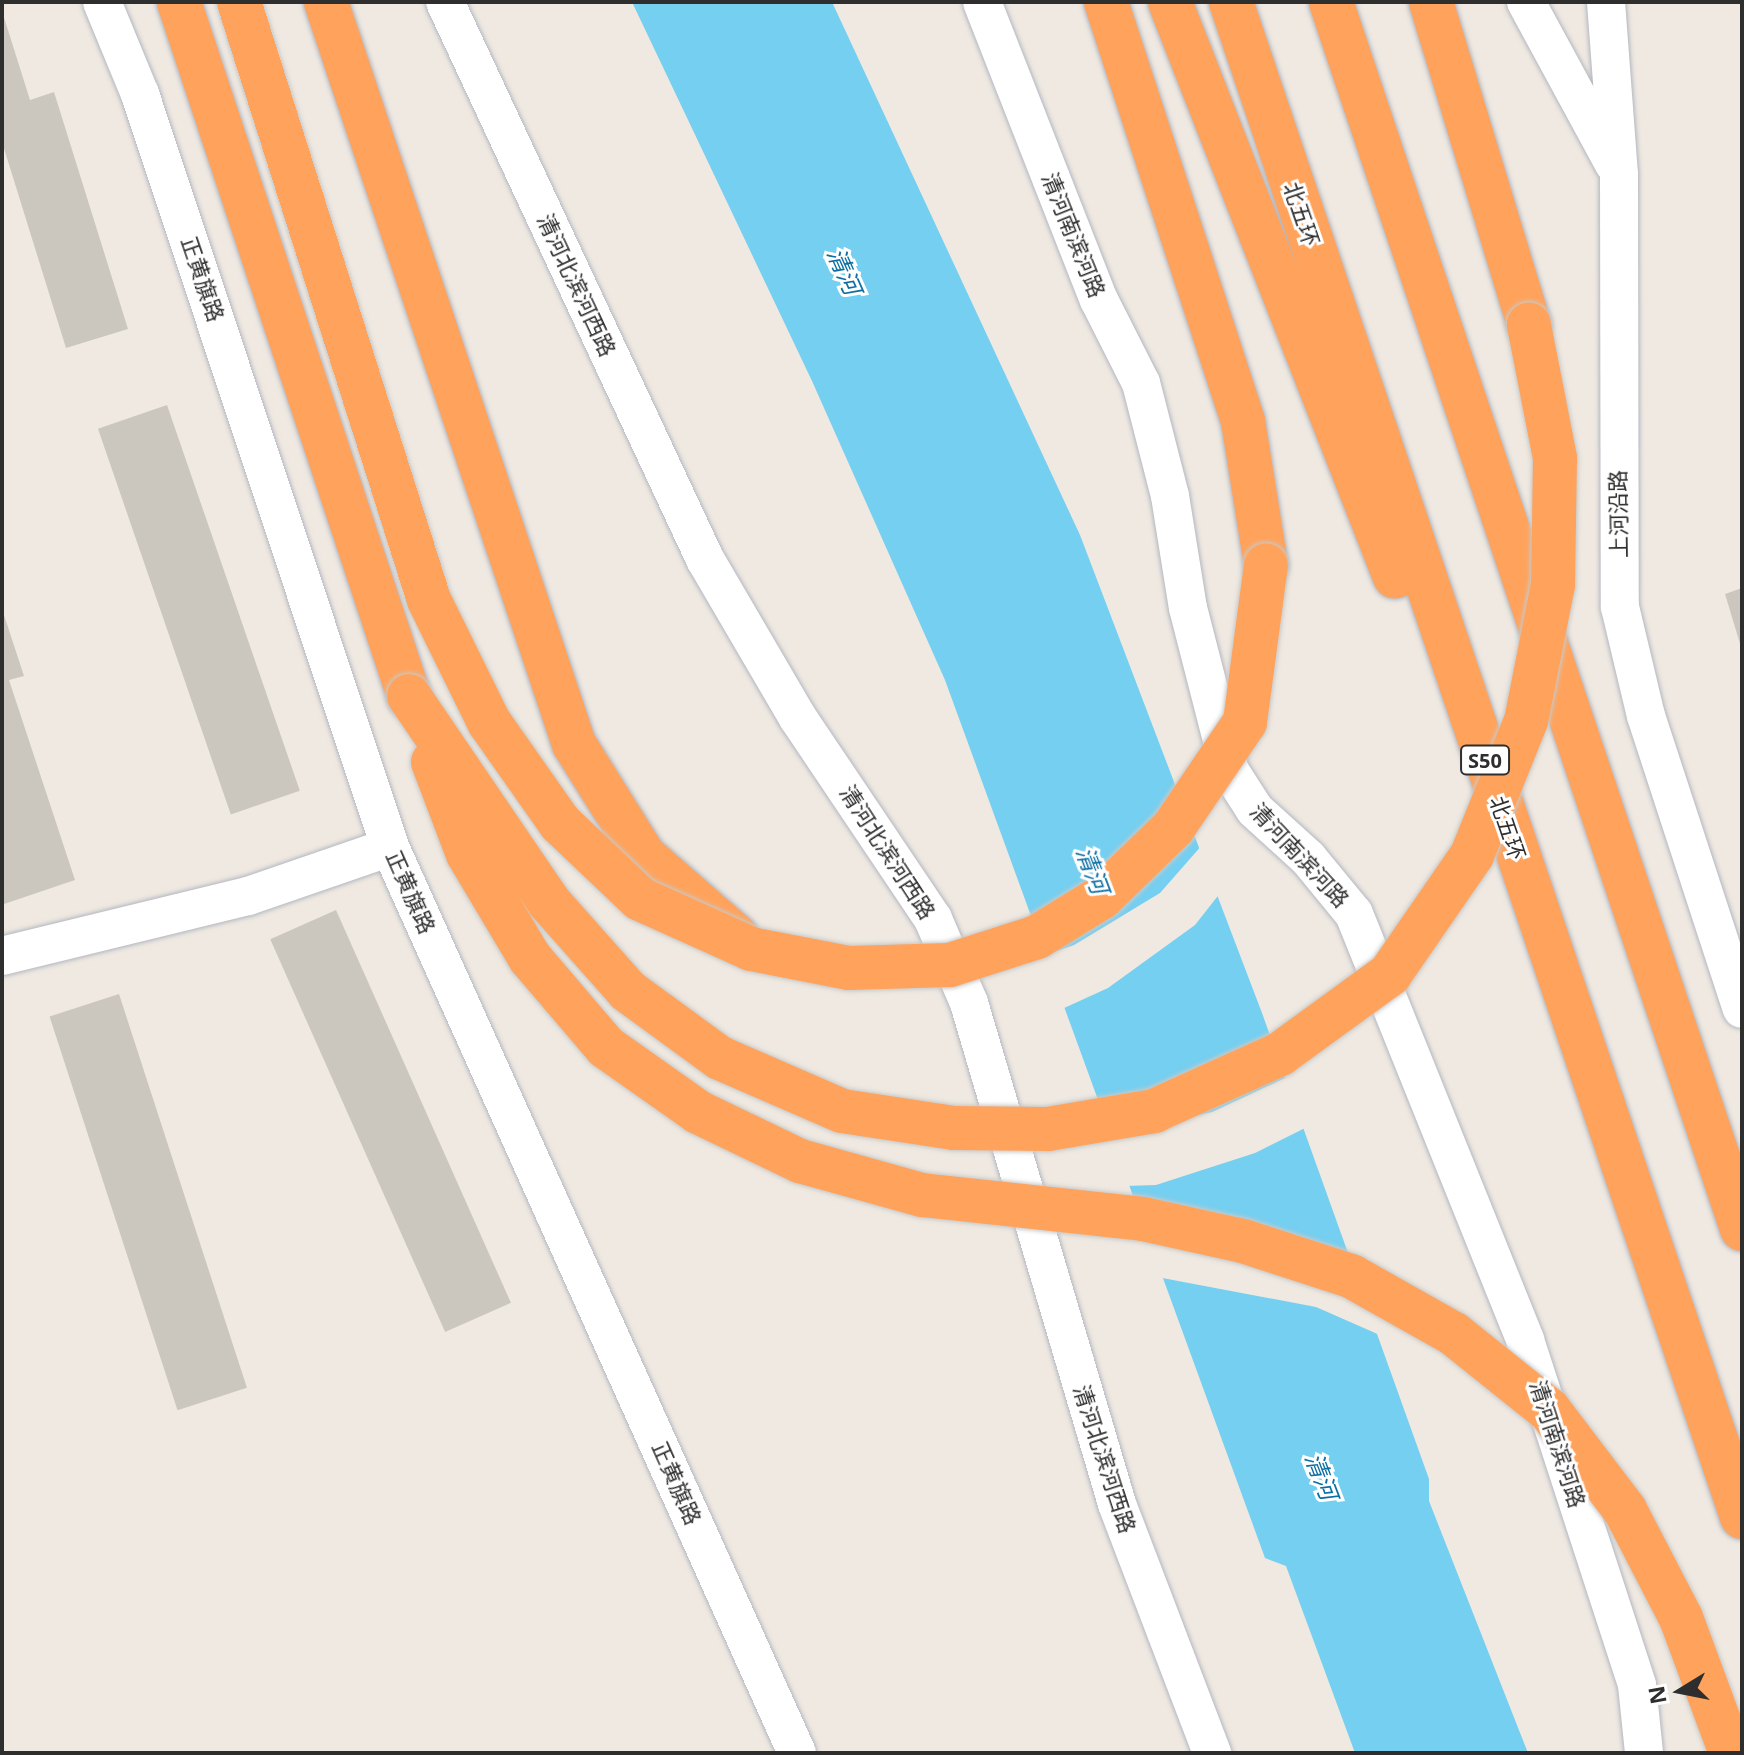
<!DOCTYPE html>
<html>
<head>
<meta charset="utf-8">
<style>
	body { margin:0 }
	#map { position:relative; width:1744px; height:1755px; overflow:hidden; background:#efe9e1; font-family:"Open Sans","Noto Sans SC",sans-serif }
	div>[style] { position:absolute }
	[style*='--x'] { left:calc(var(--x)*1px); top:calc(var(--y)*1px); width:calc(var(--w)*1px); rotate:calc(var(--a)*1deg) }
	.water>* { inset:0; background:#75cff0 }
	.pier>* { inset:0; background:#efe9e1 }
	.building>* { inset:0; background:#cbc7bf; transform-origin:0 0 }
	.roads { filter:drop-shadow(0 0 2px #b4b7c1) drop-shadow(0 0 2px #b4b7c1) }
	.minor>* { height:38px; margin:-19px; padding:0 19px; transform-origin:19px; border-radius:19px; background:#fff }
	.highway>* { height:44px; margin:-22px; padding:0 22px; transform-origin:22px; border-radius:22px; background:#ffa35c }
	.bridges { filter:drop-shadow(0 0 2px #c9c9c9) drop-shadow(0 0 2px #c9c9c9) }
	.highway-bridge>* { height:44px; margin:-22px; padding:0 22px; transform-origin:22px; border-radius:22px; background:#ffa35c }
	span { translate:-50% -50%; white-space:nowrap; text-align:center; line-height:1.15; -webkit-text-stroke:6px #fff; paint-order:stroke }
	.shield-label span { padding:2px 6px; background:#fff; border:2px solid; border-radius:6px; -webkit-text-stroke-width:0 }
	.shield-label { font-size:20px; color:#2e2e2e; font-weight:700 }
	.street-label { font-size:22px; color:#2e2e2e }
	.water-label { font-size:24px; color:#0d6fa3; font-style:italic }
	.frame { position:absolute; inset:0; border:4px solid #2e2e2e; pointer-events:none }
	.north { position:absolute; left:1640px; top:1651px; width:80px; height:80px; -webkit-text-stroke:6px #fff; paint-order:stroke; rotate:260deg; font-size:22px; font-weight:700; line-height:32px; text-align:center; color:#2e2e2e }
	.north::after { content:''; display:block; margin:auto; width:28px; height:36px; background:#2e2e2e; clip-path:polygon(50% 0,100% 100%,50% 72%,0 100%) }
</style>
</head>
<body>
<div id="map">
	<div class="water">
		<i style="clip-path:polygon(632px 2px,832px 2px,1080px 535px,1262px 1013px,1429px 1479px,1429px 1501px,1528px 1753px,1355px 1753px,1286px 1566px,1265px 1558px,945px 680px,812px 381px)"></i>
	</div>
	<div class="pier">
		<i style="clip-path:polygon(1203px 844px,1221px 892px,1195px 925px,1108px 988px,1062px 1009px,1042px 956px,1074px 945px,1160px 893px)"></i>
		<i style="clip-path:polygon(1289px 1076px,1307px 1127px,1255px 1153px,1156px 1185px,1125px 1186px,1107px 1137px,1212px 1112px)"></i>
		<i style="clip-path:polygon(1143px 1238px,1365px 1290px,1382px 1336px,1316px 1307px,1157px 1277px)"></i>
	</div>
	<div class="building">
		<i style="clip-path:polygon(2px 11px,30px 100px,54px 92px,128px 329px,66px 348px,2px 142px)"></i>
		<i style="left:167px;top:405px;width:408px;height:73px;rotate:71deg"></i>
		<i style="clip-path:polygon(1742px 588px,1742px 647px,1741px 647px,1725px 594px)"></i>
		<i style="clip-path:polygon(3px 612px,24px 676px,9px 680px,75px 880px,4px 904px)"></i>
		<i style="left:336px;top:910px;width:430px;height:72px;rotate:66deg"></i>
		<i style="left:119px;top:994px;width:414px;height:73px;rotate:72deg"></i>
	</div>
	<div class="roads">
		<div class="minor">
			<i style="--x:102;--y:2;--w:100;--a:67.6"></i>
			<i style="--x:140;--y:94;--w:793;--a:71.63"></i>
			<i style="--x:390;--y:847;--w:993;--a:65.81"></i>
			<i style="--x:445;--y:2;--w:615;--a:64.98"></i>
			<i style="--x:705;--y:559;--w:184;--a:59.7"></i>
			<i style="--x:798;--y:718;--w:242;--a:56.1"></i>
			<i style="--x:933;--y:919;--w:91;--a:66.8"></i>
			<i style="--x:969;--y:1003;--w:522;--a:73.54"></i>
			<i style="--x:1117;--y:1504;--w:267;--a:69.1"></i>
			<i style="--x:982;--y:2;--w:320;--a:68.6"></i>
			<i style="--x:1099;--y:300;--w:93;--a:63.2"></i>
			<i style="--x:1141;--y:383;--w:117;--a:75.6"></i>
			<i style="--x:1170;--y:496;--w:113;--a:80.9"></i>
			<i style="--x:1188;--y:608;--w:168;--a:75.6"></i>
			<i style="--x:1230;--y:771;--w:46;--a:57.3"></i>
			<i style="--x:1255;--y:810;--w:72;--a:42.2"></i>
			<i style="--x:1308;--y:858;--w:72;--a:50.6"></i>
			<i style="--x:1354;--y:914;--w:459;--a:68.1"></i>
			<i style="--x:1525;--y:1340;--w:363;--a:72"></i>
			<i style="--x:1637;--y:1685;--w:68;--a:84.1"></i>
			<i style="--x:1526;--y:2;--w:184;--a:61.5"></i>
			<i style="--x:1606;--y:2;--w:172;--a:85.7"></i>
			<i style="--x:1619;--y:174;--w:433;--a:89.9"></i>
			<i style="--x:1620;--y:607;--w:112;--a:76.6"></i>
			<i style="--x:1646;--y:716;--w:308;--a:71.9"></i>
			<i style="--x:2;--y:956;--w:253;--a:-13.7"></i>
			<i style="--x:248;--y:896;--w:150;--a:-19"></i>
		</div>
		<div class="highway">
			<i style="--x:179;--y:2;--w:731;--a:71.66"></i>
			<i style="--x:326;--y:2;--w:782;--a:71.52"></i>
			<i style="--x:574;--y:744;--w:132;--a:58"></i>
			<i style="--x:644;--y:856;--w:123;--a:41.1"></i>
			<i style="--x:1106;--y:2;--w:441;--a:71.9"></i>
			<i style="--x:1243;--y:421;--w:146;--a:80.9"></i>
			<i style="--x:1170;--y:2;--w:617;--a:68.63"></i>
			<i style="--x:1231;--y:2;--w:1599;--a:71.36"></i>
			<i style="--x:1331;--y:2;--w:1294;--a:71.48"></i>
			<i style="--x:1431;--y:2;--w:338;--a:73.1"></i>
		</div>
	</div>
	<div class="bridges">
		<div class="highway-bridge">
			<i style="--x:239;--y:2;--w:627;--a:72.37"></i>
			<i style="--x:429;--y:600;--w:136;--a:63.8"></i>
			<i style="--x:489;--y:722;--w:123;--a:54.9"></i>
			<i style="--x:560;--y:823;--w:110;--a:43.5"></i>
			<i style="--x:640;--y:899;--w:122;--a:24.2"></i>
			<i style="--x:751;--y:949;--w:100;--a:11"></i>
			<i style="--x:849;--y:968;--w:101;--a:-1.7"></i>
			<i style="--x:950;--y:965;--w:91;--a:-17.8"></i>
			<i style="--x:1037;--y:937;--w:76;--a:-31.6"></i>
			<i style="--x:1102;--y:897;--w:99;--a:-44.2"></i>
			<i style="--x:1173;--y:828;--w:128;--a:-55.8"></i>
			<i style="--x:1245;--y:722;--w:158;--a:-82.4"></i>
			<i style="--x:409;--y:696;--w:249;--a:55.8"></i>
			<i style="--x:549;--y:902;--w:119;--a:48.4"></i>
			<i style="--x:628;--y:991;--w:114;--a:36.1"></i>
			<i style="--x:720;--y:1058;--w:133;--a:23.5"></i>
			<i style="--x:842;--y:1111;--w:113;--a:8.6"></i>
			<i style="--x:954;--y:1128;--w:94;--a:0.6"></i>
			<i style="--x:1048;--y:1129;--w:108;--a:-9.6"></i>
			<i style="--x:1154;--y:1111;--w:138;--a:-24.3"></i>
			<i style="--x:1280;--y:1054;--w:136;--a:-36"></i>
			<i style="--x:1390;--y:974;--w:145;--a:-55.4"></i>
			<i style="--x:1472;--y:855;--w:144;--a:-68.1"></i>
			<i style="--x:1526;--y:721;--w:139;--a:-78.8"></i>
			<i style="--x:1553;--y:585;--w:127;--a:-89.1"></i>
			<i style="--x:1555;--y:458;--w:136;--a:-101.1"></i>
			<i style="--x:433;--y:762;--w:98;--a:69.2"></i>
			<i style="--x:468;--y:854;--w:121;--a:59.2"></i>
			<i style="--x:530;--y:958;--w:117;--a:49.5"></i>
			<i style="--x:606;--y:1047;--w:113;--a:35.2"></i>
			<i style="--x:698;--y:1112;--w:113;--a:25.7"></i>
			<i style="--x:800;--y:1161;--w:127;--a:15.6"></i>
			<i style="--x:922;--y:1195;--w:222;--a:6.2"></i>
			<i style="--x:1143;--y:1219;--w:102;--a:12.4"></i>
			<i style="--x:1243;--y:1241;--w:114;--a:18"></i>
			<i style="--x:1351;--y:1276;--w:118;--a:29.4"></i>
			<i style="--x:1454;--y:1334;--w:122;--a:38.7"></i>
			<i style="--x:1549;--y:1410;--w:126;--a:52.8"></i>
			<i style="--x:1625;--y:1510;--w:122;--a:62.6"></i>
			<i style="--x:1681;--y:1618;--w:144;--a:69.7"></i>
		</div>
	</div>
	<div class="shield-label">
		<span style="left:1485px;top:760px">S50</span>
	</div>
	<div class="street-label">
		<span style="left:1302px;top:214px;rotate:71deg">北五环</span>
		<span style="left:1074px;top:235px;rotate:68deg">清河南滨河路</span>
		<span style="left:203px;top:279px;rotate:71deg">正黄旗路</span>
		<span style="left:577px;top:285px;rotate:65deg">清河北滨河西路</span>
		<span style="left:1618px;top:514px;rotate:-91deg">上河沿路</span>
		<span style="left:1508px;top:828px;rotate:71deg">北五环</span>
		<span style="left:888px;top:852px;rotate:57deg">清河北滨河西路</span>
		<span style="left:1300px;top:855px;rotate:47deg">清河南滨河路</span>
		<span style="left:411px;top:892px;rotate:66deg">正黄旗路</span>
		<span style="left:1558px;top:1444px;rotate:72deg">清河南滨河路</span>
		<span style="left:1105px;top:1459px;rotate:72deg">清河北滨河西路</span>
		<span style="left:677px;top:1483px;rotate:66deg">正黄旗路</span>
	</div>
	<div class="water-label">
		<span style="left:845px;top:271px;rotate:66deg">清河</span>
		<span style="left:1093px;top:870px;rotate:69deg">清河</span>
		<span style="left:1322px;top:1476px;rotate:69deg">清河</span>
	</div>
	<div class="frame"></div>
	<div class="north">N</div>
</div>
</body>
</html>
